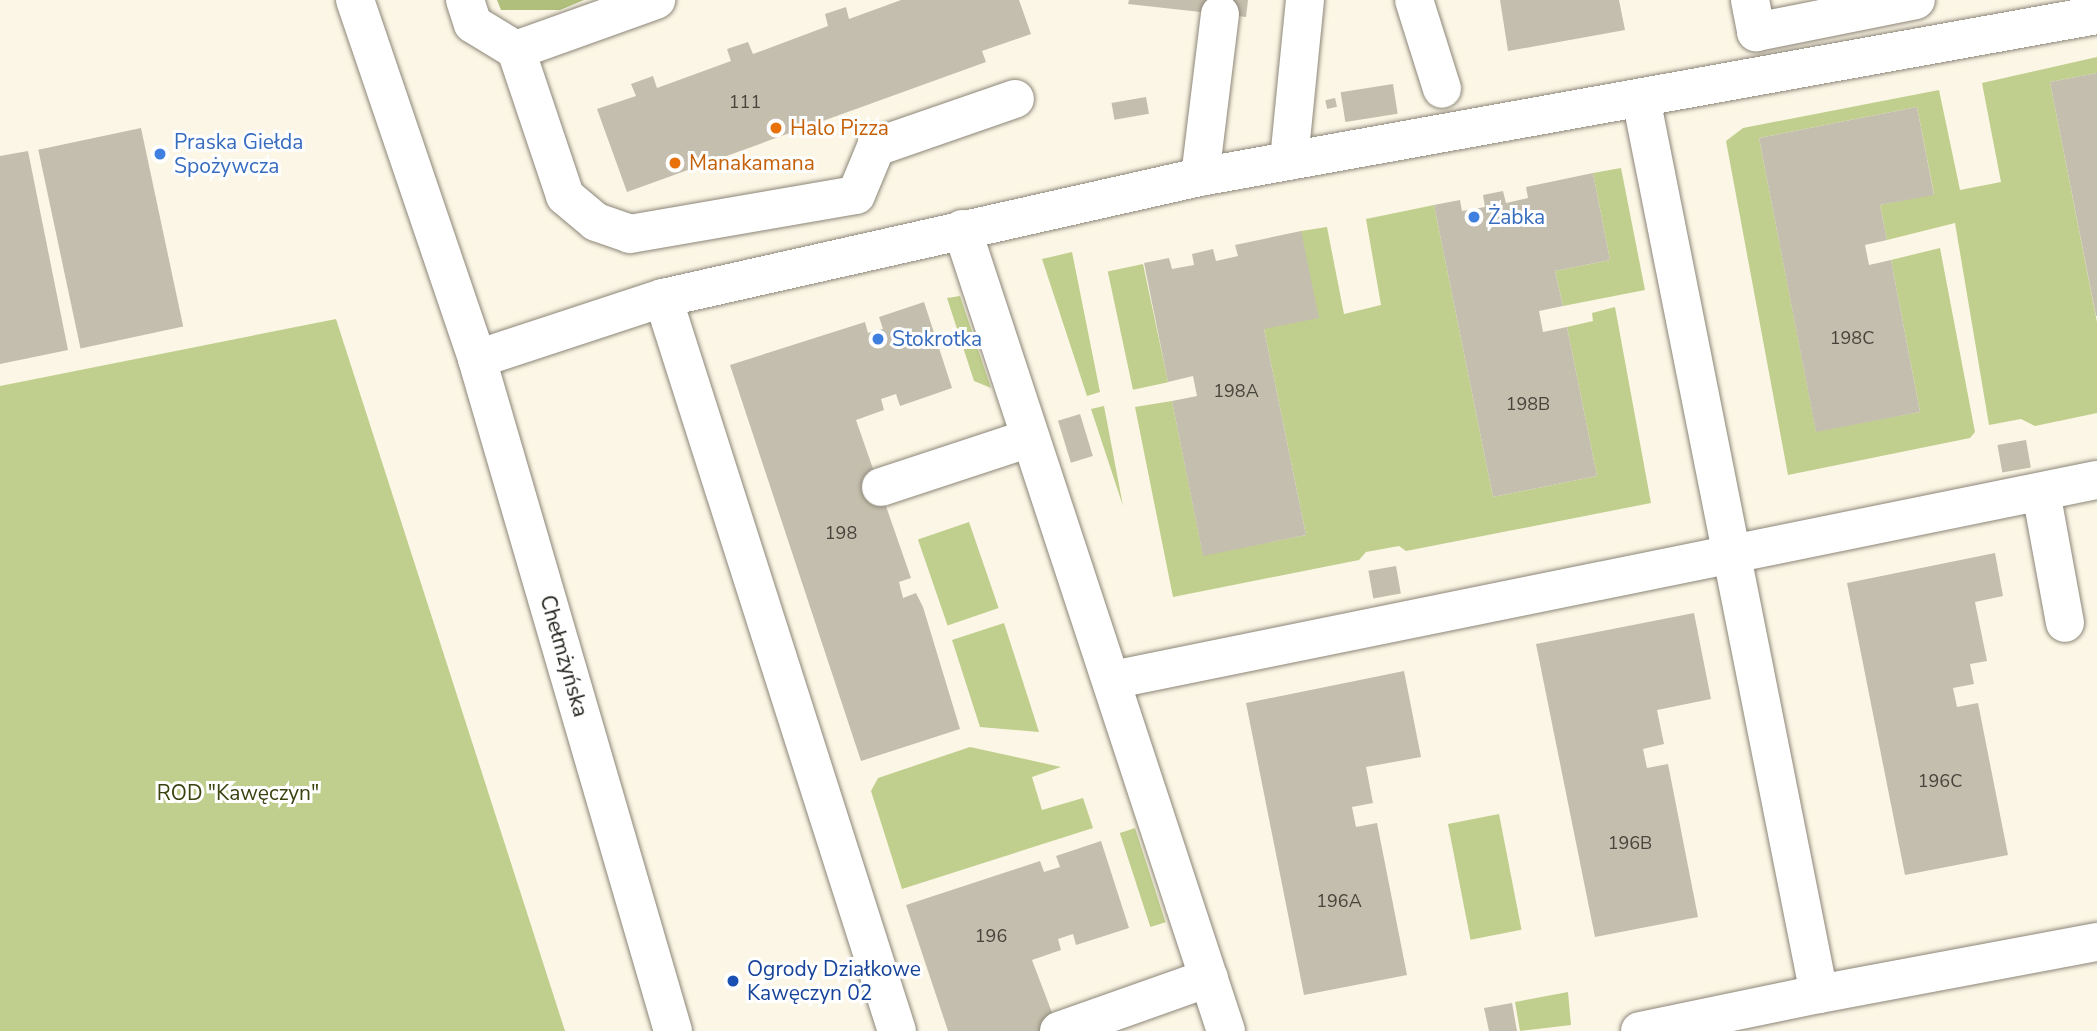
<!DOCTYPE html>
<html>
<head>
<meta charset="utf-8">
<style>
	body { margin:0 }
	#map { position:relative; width:2097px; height:1031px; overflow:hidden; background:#fcf6e6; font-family:"Nunito Sans",sans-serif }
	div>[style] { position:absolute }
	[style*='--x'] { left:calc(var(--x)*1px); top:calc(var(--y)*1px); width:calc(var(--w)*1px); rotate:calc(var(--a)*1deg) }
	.green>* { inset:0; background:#c0cf8d; transform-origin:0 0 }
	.forest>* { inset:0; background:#b0bf7b }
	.building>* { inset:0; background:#c4beae; transform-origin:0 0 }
	.roads { filter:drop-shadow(0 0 2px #8c8678) drop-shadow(0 0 2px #8c8678) }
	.minor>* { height:38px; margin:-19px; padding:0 19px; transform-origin:19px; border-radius:19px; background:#fff }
	.dots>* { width:19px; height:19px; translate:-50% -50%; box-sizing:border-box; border:4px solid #fff; border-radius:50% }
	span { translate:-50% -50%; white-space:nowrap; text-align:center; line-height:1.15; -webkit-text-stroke:6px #fff; paint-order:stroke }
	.number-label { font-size:18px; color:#47443b }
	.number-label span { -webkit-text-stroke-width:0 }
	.food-label { font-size:21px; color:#c56008 }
	.left { translate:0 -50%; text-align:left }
	.shop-label { font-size:21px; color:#366cbe }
	.street-label { font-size:21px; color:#1d1b15 }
	.park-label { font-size:21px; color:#3a430f }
	.transit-label { font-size:21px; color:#164399 }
</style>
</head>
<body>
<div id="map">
	<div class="green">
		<i style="clip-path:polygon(2097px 57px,2097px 73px,2050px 82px,2097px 322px,2097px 413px,2035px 426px,2021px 419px,1989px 425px,1955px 223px,1887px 240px,1880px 205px,1934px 194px,1917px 107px,1759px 138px,1816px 431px,1920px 412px,1891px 260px,1940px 248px,1975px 432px,1970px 438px,1788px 475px,1726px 141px,1743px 128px,1939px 90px,1960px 190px,2001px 182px,1982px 83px)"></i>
		<i style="clip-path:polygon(1621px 168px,1645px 290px,1563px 306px,1555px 271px,1610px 260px,1593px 173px)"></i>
		<i style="clip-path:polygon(1434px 205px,1493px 497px,1597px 476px,1567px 327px,1593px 321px,1592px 313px,1615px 307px,1651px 503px,1406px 551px,1399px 546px,1366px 552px,1359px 560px,1173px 597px,1135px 407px,1172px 401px,1203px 555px,1306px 535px,1264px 329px,1301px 231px,1327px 227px,1344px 314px,1381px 305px,1366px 219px)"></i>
		<i style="clip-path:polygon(1072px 252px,1100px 392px,1087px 396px,1042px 259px)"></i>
		<i style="left:1143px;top:264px;width:121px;height:36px;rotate:78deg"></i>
		<i style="clip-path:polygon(960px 296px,991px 388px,974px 381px,947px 298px)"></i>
		<i style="clip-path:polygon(336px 319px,565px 1031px,0 1031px,0 386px)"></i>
		<i style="clip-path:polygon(1104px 406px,1123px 506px,1091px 409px)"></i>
		<i style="left:969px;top:522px;width:91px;height:54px;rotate:71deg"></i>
		<i style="clip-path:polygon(1004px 623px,1039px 732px,980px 727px,952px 640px)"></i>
		<i style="clip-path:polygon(970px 747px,1061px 767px,1032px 777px,1042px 810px,1083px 798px,1093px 828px,902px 889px,871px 791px,878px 778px)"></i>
		<i style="left:1499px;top:814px;width:118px;height:52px;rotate:79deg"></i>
		<i style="left:1135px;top:828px;width:99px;height:16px;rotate:72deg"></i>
		<i style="clip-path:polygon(1568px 992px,1571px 1025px,1520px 1031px,1515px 1002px)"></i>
	</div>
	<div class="forest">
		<i style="clip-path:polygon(497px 0,584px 0,560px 10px,501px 10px)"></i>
	</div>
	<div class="building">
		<i style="clip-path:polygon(901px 0,1019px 0,1031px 34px,982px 51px,986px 62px,627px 192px,597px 109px,636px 96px,631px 84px,653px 76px,657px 88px,731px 61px,727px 49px,748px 42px,753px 54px,828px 26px,825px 14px,846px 7px,849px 19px)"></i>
		<i style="clip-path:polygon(1129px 0,1248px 0,1246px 17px,1128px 4px)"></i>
		<i style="clip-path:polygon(1500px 0,1619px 0,1625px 30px,1508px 51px)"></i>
		<i style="clip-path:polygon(2097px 73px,2097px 316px,2096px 316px,2050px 82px)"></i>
		<i style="left:1393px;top:84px;width:30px;height:53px;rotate:81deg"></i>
		<i style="left:1146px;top:97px;width:17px;height:35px;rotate:80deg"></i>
		<i style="left:1335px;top:98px;width:9px;height:10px;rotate:77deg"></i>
		<i style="clip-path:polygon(1917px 107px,1934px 195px,1880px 205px,1887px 240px,1865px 245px,1869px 265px,1891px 260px,1920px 412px,1816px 432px,1759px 138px)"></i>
		<i style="left:141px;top:128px;width:203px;height:105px;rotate:78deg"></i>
		<i style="clip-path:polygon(28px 151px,68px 350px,0 364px,0 156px)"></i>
		<i style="clip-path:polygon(1593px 173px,1610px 260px,1555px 271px,1563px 306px,1539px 311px,1543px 332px,1567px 327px,1597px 476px,1493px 497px,1434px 205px,1460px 200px,1462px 211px,1485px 207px,1483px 195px,1503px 191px,1506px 203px,1528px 198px,1526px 187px)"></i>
		<i style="clip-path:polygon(1301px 231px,1319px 318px,1264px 329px,1306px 535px,1203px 556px,1172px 401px,1197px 396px,1193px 376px,1168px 382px,1144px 263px,1169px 258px,1172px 269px,1194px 265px,1192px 254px,1213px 249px,1216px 261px,1238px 256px,1235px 245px)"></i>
		<i style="clip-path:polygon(924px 302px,952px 388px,900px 406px,896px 394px,881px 399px,884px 410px,856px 420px,911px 578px,899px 582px,903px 598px,916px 593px,923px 607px,960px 729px,861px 761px,730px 365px,865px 322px,868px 333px,883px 329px,879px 317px)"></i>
		<i style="left:1080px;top:414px;width:44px;height:23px;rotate:73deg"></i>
		<i style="left:2026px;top:440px;width:28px;height:29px;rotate:80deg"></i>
		<i style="clip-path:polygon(1995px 553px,2003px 596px,1975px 602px,1987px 661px,1970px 664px,1974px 684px,1953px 688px,1957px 707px,1978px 703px,2008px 855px,1905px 875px,1847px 583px)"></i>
		<i style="left:1396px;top:566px;width:28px;height:28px;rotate:80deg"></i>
		<i style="clip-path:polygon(1694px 613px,1711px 699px,1657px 710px,1664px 744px,1643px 749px,1647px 768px,1668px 764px,1698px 917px,1595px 937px,1536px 644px)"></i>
		<i style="clip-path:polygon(1404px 671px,1421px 757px,1366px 767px,1373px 803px,1352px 807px,1356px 827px,1377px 823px,1407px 975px,1304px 995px,1246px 703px)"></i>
		<i style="clip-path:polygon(1101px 841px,1129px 928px,1076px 945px,1073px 934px,1058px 939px,1061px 950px,1032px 960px,1059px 1031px,948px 1031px,906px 905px,1040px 861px,1044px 872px,1060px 867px,1056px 856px)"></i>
		<i style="clip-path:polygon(1512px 1003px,1517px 1031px,1489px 1031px,1484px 1008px)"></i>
	</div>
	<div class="roads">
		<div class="minor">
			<i style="--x:355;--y:0;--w:379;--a:71.2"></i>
			<i style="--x:477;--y:359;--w:700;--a:73.74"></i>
			<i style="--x:465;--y:0;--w:25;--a:72"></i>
			<i style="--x:473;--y:24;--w:50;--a:31.2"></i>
			<i style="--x:516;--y:50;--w:154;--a:71.4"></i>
			<i style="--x:565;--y:196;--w:40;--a:40"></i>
			<i style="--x:596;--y:222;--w:36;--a:19"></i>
			<i style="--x:630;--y:234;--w:229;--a:-9.8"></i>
			<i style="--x:856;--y:195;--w:52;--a:-67.4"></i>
			<i style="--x:876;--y:147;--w:147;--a:-19.1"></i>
			<i style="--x:1414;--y:0;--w:93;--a:72.5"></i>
			<i style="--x:1750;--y:0;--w:33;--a:79"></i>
			<i style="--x:1756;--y:32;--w:163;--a:-11.3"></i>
			<i style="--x:516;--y:50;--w:149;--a:-19.7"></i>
			<i style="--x:1289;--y:160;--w:161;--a:-84.3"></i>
			<i style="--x:1200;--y:177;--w:164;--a:-83"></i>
			<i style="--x:962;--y:229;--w:844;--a:71.78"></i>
			<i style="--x:663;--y:298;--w:769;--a:72.3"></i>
			<i style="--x:477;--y:359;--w:196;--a:-18.2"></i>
			<i style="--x:663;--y:298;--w:550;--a:-12.7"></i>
			<i style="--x:1200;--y:177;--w:912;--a:-10.24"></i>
			<i style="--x:881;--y:487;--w:157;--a:-18.2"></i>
			<i style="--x:2041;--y:492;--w:133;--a:79.6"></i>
			<i style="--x:1112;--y:680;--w:1005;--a:-11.48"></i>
			<i style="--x:1819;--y:994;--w:283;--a:-10.6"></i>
			<i style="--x:1059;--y:1031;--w:159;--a:-19.5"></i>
			<i style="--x:1640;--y:1031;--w:183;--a:-11.7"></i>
			<i style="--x:1819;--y:994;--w:914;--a:-101.24"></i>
		</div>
	</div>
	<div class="dots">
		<i style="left:776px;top:128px;background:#e8710a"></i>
		<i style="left:160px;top:154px;background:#3f7fe0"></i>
		<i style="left:675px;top:163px;background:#e8710a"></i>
		<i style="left:1474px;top:217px;background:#3f7fe0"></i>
		<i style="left:878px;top:339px;background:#3f7fe0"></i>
		<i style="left:733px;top:981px;background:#1a4fb4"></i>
	</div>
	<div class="number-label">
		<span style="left:745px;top:102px">111</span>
		<span style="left:1852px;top:338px">198C</span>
		<span style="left:1236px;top:391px">198A</span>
		<span style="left:1528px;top:404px">198B</span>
		<span style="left:841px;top:533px">198</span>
		<span style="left:1940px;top:781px">196C</span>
		<span style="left:1630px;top:843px">196B</span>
		<span style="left:1339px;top:901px">196A</span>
		<span style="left:991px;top:936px">196</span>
	</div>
	<div class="food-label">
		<span class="left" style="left:790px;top:128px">Halo Pizza</span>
		<span class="left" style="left:689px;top:163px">Manakamana</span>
	</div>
	<div class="shop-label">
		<span class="left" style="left:174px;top:154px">Praska Giełda<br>Spożywcza</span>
		<span class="left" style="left:1488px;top:217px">Żabka</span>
		<span class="left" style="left:892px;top:339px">Stokrotka</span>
	</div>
	<div class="street-label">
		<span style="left:564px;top:656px;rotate:74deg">Chełmżyńska</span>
	</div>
	<div class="park-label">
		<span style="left:238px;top:793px">ROD "Kawęczyn"</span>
	</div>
	<div class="transit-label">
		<span class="left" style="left:747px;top:981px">Ogrody Działkowe<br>Kawęczyn 02</span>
	</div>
</div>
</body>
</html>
